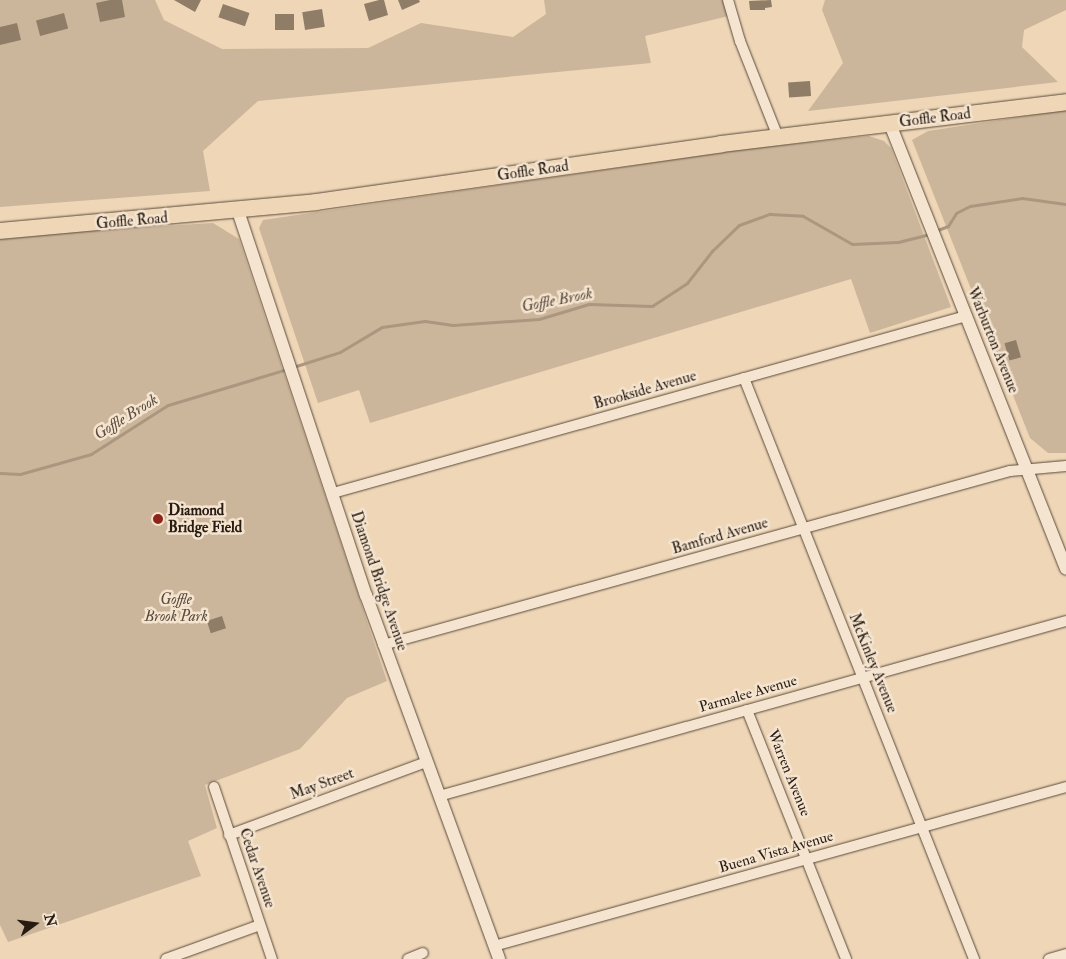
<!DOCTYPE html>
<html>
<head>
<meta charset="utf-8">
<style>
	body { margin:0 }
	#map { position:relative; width:1066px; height:959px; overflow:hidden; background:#eed6b7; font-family:"IM FELL Double Pica",serif }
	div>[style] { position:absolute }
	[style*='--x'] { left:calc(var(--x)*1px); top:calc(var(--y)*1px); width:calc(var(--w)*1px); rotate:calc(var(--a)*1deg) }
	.green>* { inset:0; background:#ccb69b }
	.stream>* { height:3px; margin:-1.5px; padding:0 1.5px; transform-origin:1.5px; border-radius:1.5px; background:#ab977f }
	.building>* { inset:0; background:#8f7d68; transform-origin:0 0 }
	.roads { filter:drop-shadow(0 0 1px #5a4a3b) drop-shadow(0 0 1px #5a4a3b) }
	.minor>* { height:10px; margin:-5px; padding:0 5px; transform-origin:5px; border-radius:5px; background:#f4e4d0 }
	.tertiary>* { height:12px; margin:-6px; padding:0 6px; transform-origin:6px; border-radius:6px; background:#f4e4d0 }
	.primary>* { height:16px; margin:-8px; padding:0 8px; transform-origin:8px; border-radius:8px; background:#eed6b7 }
	.dots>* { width:14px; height:14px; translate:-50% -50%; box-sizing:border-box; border:2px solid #f4e4d0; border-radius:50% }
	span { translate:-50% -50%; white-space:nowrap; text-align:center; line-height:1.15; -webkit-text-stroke:5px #f4e4d0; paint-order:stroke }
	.street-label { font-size:15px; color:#281c12 }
	.poi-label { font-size:15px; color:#281c12; font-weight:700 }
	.left { translate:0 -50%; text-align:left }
	.park-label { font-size:15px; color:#594a3b; font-style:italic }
	.water-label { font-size:16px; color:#5c4d3e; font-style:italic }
	.north { position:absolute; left:10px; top:899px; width:50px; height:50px; -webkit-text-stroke:4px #f4e4d0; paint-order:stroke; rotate:76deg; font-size:14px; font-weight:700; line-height:20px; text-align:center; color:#281c12 }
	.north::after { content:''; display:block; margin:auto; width:18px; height:22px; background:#281c12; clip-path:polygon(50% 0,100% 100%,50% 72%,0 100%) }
</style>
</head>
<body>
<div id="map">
	<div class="green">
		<i style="clip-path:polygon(0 0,155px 0,164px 20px,222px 49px,368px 48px,421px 23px,513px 37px,546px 14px,544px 0,731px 0,733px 15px,645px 36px,651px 63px,258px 101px,203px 151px,210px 191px,0 207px)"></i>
		<i style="clip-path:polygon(825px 0,1066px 0,1066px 10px,1024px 30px,1022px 47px,1058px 82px,808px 111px,843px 63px,822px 10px)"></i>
		<i style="clip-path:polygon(1066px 110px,1066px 453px,1048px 453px,1030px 438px,912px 140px,928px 131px)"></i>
		<i style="clip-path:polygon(869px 136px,884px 141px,891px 148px,951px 307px,870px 333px,851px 279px,370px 423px,359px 390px,318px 403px,259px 228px,263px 220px,745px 149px)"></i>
		<i style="clip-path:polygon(213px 223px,239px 239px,387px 681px,347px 698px,300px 749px,205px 785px,217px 828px,188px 841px,201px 876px,8px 942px,0 925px,0 236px)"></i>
	</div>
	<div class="stream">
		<i style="--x:935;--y:231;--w:14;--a:-21"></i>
		<i style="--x:948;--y:226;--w:15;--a:-58"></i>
		<i style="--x:956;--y:213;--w:16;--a:-27"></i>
		<i style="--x:970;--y:206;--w:53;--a:-8.7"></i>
		<i style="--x:1022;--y:198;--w:44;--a:7.8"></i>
		<i style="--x:293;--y:367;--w:49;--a:-17.7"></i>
		<i style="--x:340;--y:352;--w:49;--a:-30.8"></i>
		<i style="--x:382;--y:327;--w:43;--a:-7.9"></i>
		<i style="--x:425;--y:321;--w:28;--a:8"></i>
		<i style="--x:453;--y:325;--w:86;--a:-4"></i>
		<i style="--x:539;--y:319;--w:52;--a:-16.7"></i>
		<i style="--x:589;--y:304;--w:63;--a:1.8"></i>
		<i style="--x:652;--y:306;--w:42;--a:-33.3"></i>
		<i style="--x:687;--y:283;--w:41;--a:-52"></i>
		<i style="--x:712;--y:251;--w:37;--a:-44"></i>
		<i style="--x:739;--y:225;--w:33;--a:-20"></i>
		<i style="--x:770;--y:214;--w:33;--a:3"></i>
		<i style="--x:803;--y:216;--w:56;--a:29.7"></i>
		<i style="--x:852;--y:244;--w:46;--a:-2.5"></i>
		<i style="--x:898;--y:242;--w:32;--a:-14"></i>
		<i style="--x:0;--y:473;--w:20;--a:3"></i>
		<i style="--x:20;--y:474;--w:74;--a:-15.7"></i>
		<i style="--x:91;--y:454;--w:91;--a:-32.5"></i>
		<i style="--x:168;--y:405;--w:124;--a:-16.8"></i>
	</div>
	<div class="building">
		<i style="clip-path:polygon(110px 0,122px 0,125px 17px,100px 22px,96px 3px)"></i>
		<i style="clip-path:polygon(174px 0,201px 0,195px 12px)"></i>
		<i style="clip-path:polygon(379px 0,384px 0,388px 15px,369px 21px,364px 4px)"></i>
		<i style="clip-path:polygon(398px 0,419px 0,420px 2px,402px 10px)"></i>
		<i style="clip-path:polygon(771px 0,772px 7px,765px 8px,765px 10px,750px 10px,749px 1px)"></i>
		<i style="left:223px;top:4px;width:28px;height:14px;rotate:19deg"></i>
		<i style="left:322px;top:9px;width:18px;height:20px;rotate:81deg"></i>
		<i style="left:64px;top:13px;width:16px;height:29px;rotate:75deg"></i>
		<i style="left:275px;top:14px;width:19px;height:16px"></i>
		<i style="clip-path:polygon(17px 23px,21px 40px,0 45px,0 27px)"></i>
		<i style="left:810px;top:81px;width:15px;height:22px;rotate:86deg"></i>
		<i style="left:1016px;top:340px;width:18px;height:12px;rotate:74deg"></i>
		<i style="left:222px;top:616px;width:13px;height:16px;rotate:72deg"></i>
	</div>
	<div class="roads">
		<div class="minor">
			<i style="--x:728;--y:0;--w:43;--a:73.7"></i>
			<i style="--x:740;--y:41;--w:103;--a:68.4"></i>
			<i style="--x:744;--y:378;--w:625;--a:68.4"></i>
			<i style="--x:333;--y:493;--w:657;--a:-15.62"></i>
			<i style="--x:383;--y:645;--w:651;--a:-15.51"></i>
			<i style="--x:1010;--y:471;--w:56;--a:-5.1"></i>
			<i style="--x:747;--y:710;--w:268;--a:68.3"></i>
			<i style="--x:214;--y:787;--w:182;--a:71.4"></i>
			<i style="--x:439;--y:796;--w:651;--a:-15.59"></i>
			<i style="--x:229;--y:835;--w:210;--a:-20.3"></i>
			<i style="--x:494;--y:946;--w:594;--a:-15.53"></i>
			<i style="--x:166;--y:959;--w:100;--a:-19.9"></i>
			<i style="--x:408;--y:959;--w:16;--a:-22"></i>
			<i style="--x:1049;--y:959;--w:18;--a:-16"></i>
		</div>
		<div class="tertiary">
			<i style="--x:890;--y:124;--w:478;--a:68.4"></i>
			<i style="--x:238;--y:211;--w:405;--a:71.6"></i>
			<i style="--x:366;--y:595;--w:388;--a:69.9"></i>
		</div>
		<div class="primary">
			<i style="--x:0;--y:231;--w:317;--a:-5.2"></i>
			<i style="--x:316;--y:202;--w:409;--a:-8.1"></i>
			<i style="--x:721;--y:144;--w:348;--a:-6.9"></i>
		</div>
	</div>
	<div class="dots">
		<i style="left:158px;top:519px;background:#8f2418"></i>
	</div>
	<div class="street-label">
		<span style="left:935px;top:118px;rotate:-7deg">Goffle Road</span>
		<span style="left:533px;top:171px;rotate:-8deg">Goffle Road</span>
		<span style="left:132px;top:221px;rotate:-5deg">Goffle Road</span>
		<span style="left:993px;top:340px;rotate:68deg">Warburton Avenue</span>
		<span style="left:645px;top:390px;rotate:-16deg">Brookside Avenue</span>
		<span style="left:720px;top:536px;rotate:-16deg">Bamford Avenue</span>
		<span style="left:379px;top:581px;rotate:71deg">Diamond Bridge Avenue</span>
		<span style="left:873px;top:663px;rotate:68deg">McKinley Avenue</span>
		<span style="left:748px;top:694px;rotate:-16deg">Parmalee Avenue</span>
		<span style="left:789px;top:773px;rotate:68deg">Warren Avenue</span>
		<span style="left:322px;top:784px;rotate:-20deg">May Street</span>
		<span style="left:776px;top:852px;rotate:-16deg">Buena Vista Avenue</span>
		<span style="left:257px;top:868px;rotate:71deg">Cedar Avenue</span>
	</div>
	<div class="poi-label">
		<span class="left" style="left:168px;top:519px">Diamond<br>Bridge Field</span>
	</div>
	<div class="park-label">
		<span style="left:176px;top:608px">Goffle<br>Brook Park</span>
	</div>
	<div class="water-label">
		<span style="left:557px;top:300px;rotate:-11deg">Goffle Brook</span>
		<span style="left:126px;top:417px;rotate:-32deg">Goffle Brook</span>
	</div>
	<div class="north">N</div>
</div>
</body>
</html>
